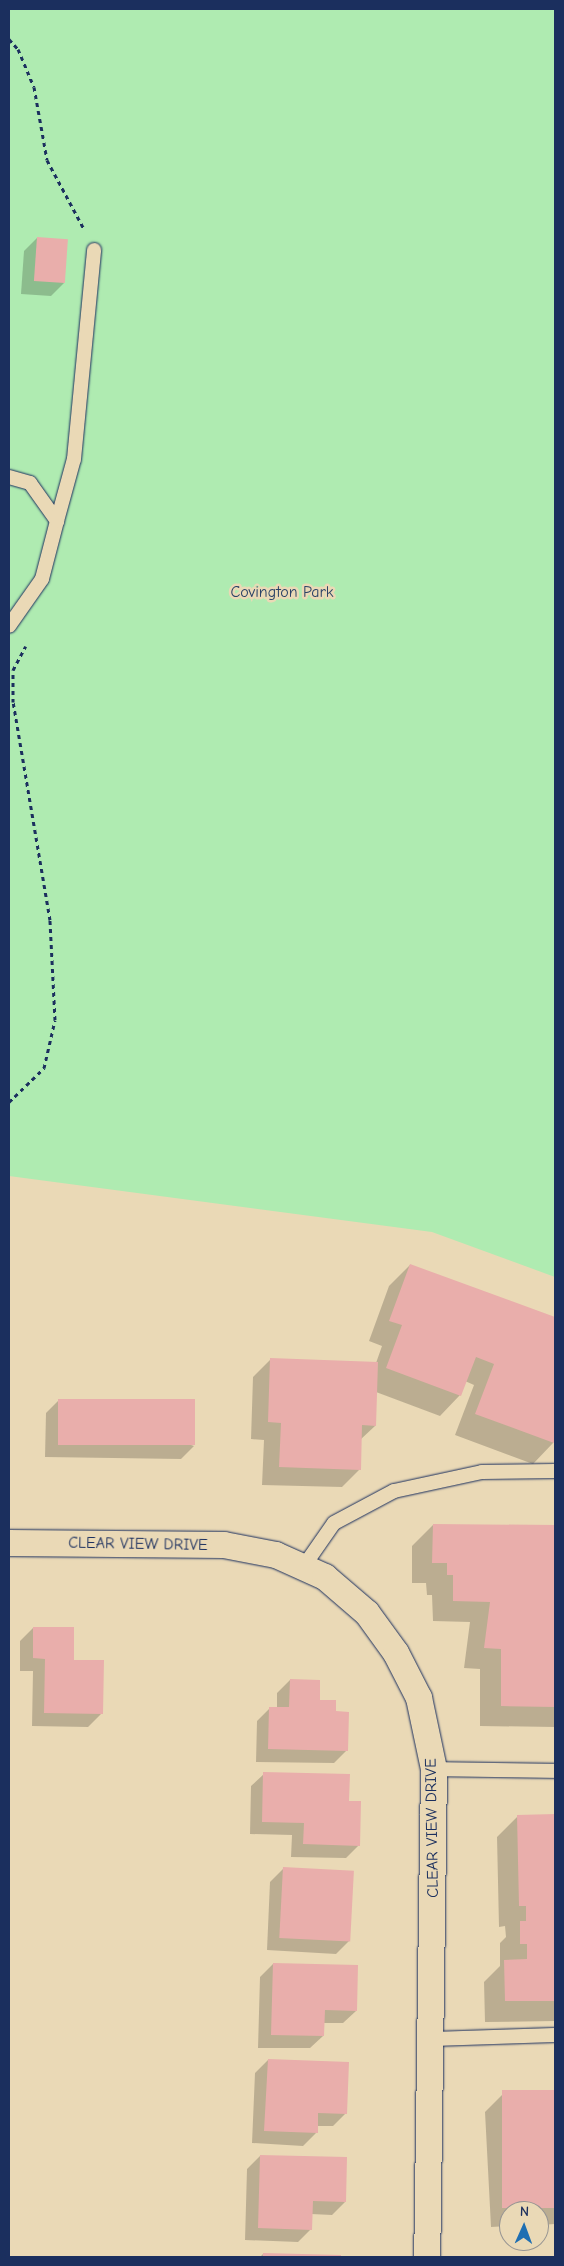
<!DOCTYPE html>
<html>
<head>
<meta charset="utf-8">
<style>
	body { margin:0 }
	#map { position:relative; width:564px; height:2266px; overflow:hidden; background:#ead9b6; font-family:"Comic Neue",sans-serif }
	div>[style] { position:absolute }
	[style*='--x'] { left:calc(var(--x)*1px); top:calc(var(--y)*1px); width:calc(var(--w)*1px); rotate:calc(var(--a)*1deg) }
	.green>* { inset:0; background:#afebb1 }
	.shadow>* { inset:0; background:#0003 }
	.building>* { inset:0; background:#e9aeab; transform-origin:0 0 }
	.path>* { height:3px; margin-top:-1.5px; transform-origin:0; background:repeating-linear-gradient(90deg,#1b2f5e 0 4px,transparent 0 8px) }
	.roads { filter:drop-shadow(0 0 1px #1b2f5e) drop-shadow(0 0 1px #1b2f5e) }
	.service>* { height:14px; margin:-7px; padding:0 7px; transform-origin:7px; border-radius:7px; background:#ead9b6 }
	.minor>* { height:26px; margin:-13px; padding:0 13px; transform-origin:13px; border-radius:13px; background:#ead9b6 }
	span { translate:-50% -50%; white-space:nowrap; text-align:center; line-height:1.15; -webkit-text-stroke:5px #ead9b6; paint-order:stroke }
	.park-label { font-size:16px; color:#2a4266 }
	.street-label { font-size:16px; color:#1b2f5e }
	.frame { position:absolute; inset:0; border:10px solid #1b2f5e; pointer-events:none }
	.north { position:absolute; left:499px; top:2201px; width:50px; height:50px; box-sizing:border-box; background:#ead9b6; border:1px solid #979593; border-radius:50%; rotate:2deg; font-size:14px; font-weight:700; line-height:20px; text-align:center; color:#1b2f5e }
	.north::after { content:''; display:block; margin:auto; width:18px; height:22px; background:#1f6fb2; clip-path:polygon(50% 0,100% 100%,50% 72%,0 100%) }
</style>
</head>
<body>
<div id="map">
	<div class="green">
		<i style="clip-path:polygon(9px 9px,555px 9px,555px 1277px,432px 1232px,9px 1176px)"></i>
	</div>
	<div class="shadow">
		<i style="clip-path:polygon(37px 238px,64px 283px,51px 296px,21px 294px,24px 251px)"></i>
		<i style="clip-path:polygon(410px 1265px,555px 1318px,553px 1443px,533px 1464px,455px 1435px,474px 1385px,465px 1381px,460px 1395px,440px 1416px,376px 1392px,375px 1426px,360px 1440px,359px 1470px,342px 1487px,262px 1485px,264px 1440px,251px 1439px,253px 1377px,271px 1359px,376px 1363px,382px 1346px,369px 1341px,389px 1286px)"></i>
		<i style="clip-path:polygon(59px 1400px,194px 1446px,181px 1459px,45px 1457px,46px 1413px)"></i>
		<i style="clip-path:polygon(433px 1525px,555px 1527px,555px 1727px,480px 1726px,480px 1669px,464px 1668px,470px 1622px,433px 1621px,432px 1595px,427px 1595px,426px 1583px,412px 1583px,412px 1546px)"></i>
		<i style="clip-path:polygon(33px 1628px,72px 1661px,101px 1714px,88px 1727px,32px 1726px,33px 1671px,20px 1671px,20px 1641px)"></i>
		<i style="clip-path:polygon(290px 1680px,334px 1712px,347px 1750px,334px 1763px,256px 1762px,257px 1721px,270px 1708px,277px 1708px,277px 1693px)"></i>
		<i style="clip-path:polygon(264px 1774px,348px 1803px,359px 1845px,346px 1858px,291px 1857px,292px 1835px,250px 1834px,251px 1786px)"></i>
		<i style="clip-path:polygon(555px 1815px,555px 2021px,485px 2022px,484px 1982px,500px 1966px,500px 1943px,506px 1937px,505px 1926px,499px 1927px,497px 1837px,518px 1816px)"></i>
		<i style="clip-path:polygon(283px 1869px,349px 1941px,336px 1954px,267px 1950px,270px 1882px)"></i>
		<i style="clip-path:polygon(273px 1964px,356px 2011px,343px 2023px,323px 2023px,323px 2036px,310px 2048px,258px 2048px,260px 1977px)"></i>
		<i style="clip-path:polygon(268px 2060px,346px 2113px,333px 2126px,317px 2126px,316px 2133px,303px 2146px,252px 2143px,255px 2073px)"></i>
		<i style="clip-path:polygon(555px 2092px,555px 2224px,539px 2225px,539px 2211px,509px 2211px,509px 2226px,491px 2227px,485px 2112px,502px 2095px)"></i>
		<i style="clip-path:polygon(260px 2156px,345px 2202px,332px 2215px,311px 2214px,311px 2229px,298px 2242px,245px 2240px,247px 2169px)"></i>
		<i style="clip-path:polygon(263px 2254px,340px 2256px,340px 2257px,260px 2257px)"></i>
	</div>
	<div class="building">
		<i style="left:37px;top:237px;width:31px;height:44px;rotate:4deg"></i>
		<i style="clip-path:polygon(410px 1264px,555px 1317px,554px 1443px,475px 1414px,494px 1364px,476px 1357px,461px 1396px,386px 1368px,402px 1325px,389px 1321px)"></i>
		<i style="clip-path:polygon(270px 1358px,378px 1362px,376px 1426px,362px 1425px,361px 1470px,279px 1467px,281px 1423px,268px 1422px)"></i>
		<i style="left:58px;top:1399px;width:137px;height:46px"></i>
		<i style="clip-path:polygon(433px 1524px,555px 1525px,555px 1707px,501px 1706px,501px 1649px,484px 1648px,490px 1602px,453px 1601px,453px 1575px,447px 1575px,447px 1563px,432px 1563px)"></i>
		<i style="clip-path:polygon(33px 1627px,74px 1627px,74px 1660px,104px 1660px,103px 1714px,44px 1713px,45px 1659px,33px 1658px)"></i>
		<i style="clip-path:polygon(290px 1679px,320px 1680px,320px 1700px,336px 1700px,336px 1711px,349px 1712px,348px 1751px,268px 1749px,269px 1707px,289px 1707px)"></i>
		<i style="clip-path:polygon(263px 1772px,350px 1774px,349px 1801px,361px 1801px,360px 1846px,303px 1844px,304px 1823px,262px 1822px)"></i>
		<i style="clip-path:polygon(555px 1814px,555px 2001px,505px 2001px,504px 1960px,527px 1959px,527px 1944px,520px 1944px,520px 1921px,526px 1921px,526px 1906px,519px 1906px,517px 1815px)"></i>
		<i style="left:283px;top:1867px;width:71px;height:71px;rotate:3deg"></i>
		<i style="clip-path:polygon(273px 1963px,358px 1965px,357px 2011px,325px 2010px,324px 2036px,271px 2035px)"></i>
		<i style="clip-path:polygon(268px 2059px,349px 2062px,347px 2114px,318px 2113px,318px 2133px,264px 2131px)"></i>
		<i style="left:555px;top:2090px;width:118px;height:53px;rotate:90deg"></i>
		<i style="clip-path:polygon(260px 2155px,347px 2157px,346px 2202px,313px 2201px,312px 2230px,258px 2228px)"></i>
		<i style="clip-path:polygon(263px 2253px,341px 2255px,341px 2257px,263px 2257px)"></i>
	</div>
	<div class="path">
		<i style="--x:9;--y:39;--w:13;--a:48"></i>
		<i style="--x:18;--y:49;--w:41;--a:67.2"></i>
		<i style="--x:34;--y:87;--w:74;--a:79.9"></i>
		<i style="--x:47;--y:160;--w:78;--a:61.8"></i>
		<i style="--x:9;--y:1102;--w:49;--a:-44.2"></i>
		<i style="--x:44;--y:1068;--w:49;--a:-77.1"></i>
		<i style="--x:55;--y:1020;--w:100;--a:-92.9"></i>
		<i style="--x:50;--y:920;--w:221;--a:-99.6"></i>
		<i style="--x:13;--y:702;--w:32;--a:-90"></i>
		<i style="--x:13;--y:670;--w:27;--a:-62"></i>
	</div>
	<div class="roads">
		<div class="service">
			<i style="--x:9;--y:477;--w:22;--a:16"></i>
			<i style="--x:30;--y:483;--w:47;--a:54.6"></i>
			<i style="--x:57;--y:521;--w:60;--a:104.5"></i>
			<i style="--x:42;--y:579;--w:57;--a:125.1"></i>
			<i style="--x:57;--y:521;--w:64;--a:-74.7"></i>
			<i style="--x:74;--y:459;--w:210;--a:-84.5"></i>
			<i style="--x:304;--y:1566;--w:52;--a:-55.1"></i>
			<i style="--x:334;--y:1523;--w:68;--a:-28.1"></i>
			<i style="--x:394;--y:1491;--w:90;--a:-12.2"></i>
			<i style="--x:482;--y:1472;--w:73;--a:-0.8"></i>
			<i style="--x:434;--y:1769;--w:121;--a:0.9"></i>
			<i style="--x:432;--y:2039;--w:123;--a:-1.9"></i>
		</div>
		<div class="minor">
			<i style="--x:9;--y:1543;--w:215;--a:0.5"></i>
			<i style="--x:224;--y:1545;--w:53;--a:10.9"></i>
			<i style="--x:276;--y:1555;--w:54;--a:24.2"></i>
			<i style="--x:325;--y:1577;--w:55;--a:40.6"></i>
			<i style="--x:367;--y:1613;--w:49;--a:54.1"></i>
			<i style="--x:396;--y:1653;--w:51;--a:62.9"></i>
			<i style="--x:419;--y:1698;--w:73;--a:78.1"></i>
			<i style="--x:434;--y:1769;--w:488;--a:90.8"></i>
		</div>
	</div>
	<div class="park-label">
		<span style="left:282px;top:592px">Covington Park</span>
	</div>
	<div class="street-label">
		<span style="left:138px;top:1544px;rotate:1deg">CLEAR VIEW DRIVE</span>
		<span style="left:432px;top:1828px;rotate:-91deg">CLEAR VIEW DRIVE</span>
	</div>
	<div class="frame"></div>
	<div class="north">N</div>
</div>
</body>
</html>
